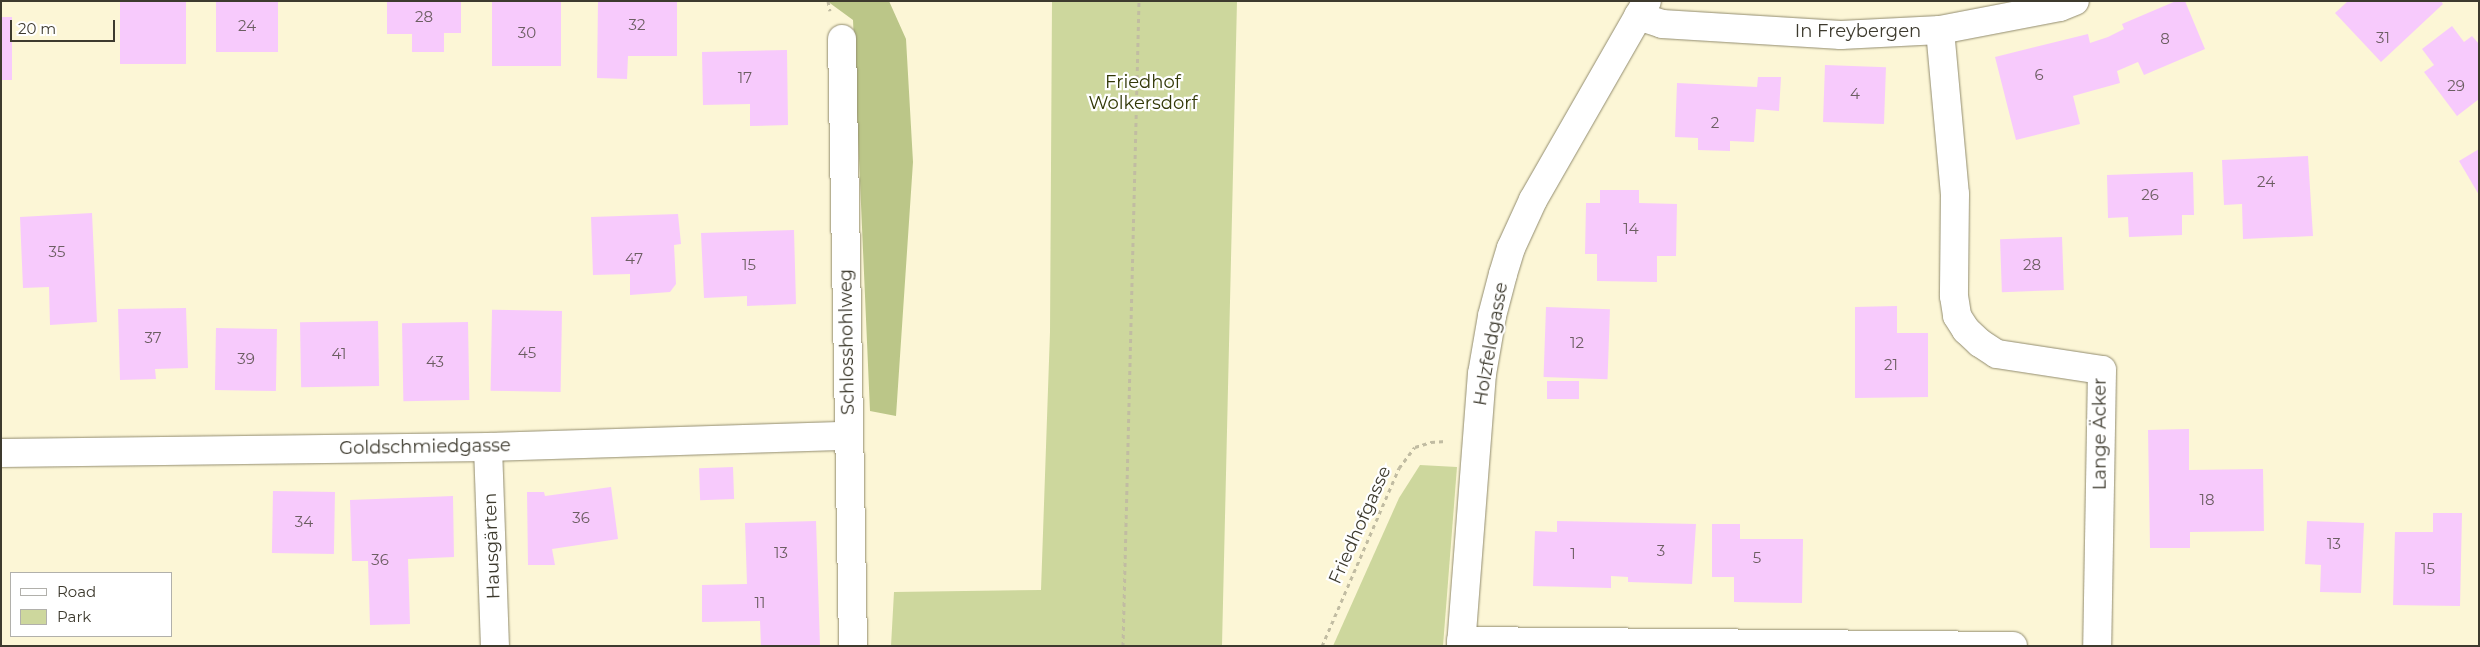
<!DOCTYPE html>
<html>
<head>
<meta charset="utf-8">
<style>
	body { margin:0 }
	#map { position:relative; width:2480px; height:647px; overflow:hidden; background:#fcf6d6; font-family:Montserrat,sans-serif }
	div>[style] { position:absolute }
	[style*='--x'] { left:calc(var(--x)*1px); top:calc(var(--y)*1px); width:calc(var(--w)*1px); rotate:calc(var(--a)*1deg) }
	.green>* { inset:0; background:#cdd79d }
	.forest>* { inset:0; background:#bbc688 }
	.building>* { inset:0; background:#f7cafc; transform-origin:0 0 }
	.path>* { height:3px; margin-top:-1.5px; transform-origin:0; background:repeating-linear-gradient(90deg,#c1bca2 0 4px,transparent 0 8px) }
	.roads { filter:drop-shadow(0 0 1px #928c6f) drop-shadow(0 0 1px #928c6f) }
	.street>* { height:28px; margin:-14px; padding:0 14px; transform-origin:14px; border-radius:14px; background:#fff }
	span { translate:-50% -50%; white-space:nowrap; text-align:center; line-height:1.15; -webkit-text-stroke:4.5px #fff; paint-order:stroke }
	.number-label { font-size:15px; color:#6c5e62 }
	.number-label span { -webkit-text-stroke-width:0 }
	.street-label { font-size:18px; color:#3d3a2e }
	.park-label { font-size:18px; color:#323807 }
	.frame { position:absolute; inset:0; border:2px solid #3d3a2e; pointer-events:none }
	.legend { position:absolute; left:10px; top:572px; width:162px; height:65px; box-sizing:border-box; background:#fff; border:1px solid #b1b0ab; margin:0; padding:6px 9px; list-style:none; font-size:15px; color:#3d3a2e }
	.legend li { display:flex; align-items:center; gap:10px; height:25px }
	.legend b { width:25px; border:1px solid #b1b0ab }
	.scale { position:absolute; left:10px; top:20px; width:105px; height:22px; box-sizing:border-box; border:2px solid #3d3a2e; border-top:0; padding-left:6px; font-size:15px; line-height:18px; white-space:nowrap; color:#3d3a2e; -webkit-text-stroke:4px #fff; paint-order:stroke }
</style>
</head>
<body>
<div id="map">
	<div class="green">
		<i style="clip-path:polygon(1052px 1px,1237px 1px,1222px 646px,891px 646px,894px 592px,1041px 590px,1050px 332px)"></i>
		<i style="clip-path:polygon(1420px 465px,1457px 467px,1443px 646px,1333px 646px,1399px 498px)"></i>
	</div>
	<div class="forest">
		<i style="clip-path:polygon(827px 1px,889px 1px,906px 39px,913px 162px,896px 416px,870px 411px,853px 20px)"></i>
	</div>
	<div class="building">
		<i style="left:120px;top:1px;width:66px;height:63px"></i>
		<i style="left:216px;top:1px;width:62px;height:51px"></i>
		<i style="clip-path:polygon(387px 1px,461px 1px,461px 33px,444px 33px,444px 52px,412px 52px,412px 34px,387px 34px)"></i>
		<i style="left:492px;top:1px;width:69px;height:65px"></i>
		<i style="clip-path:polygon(598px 1px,677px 1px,677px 56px,628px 56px,627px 79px,597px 78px)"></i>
		<i style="clip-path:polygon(2176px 1px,2185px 1px,2205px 49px,2144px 75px,2138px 62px,2117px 71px,2120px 83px,2073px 96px,2080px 124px,2016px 140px,1995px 57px,2088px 34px,2090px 43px,2108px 37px,2124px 29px,2122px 24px)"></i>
		<i style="clip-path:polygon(2348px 1px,2441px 1px,2443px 4px,2381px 62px,2335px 13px)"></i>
		<i style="left:1px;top:17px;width:11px;height:63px"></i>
		<i style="clip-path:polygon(2452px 26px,2464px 42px,2472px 36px,2479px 44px,2479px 99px,2457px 116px,2424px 72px,2434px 65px,2422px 49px)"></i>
		<i style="clip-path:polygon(787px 50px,788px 125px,750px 126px,750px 104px,703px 105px,702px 52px)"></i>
		<i style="left:1825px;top:65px;width:61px;height:57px;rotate:2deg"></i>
		<i style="clip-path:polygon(1758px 77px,1781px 77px,1779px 111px,1756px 109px,1754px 142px,1730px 141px,1730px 151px,1698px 150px,1698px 138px,1675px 137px,1677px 83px,1757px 87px)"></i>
		<i style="clip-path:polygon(2479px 149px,2479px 195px,2459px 161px)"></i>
		<i style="clip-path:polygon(2308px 156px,2313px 236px,2243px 239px,2242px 204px,2224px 205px,2222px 160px)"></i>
		<i style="clip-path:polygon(2193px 172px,2194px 215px,2182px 215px,2182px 235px,2129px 237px,2128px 217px,2108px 218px,2107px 175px)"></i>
		<i style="clip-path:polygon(1600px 190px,1639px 190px,1639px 203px,1677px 204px,1676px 256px,1657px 256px,1657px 282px,1597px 281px,1597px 254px,1585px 254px,1586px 203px,1600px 203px)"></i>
		<i style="clip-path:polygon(92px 213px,97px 322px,50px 325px,49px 287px,23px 288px,20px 217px)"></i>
		<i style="clip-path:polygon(678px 214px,681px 244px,674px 245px,676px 284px,670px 292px,630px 295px,630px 274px,593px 275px,591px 217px)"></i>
		<i style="clip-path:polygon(794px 230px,796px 304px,747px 306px,747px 296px,704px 298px,701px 233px)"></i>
		<i style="left:2062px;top:237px;width:53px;height:62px;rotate:88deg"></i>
		<i style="clip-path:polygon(1897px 306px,1897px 333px,1928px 333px,1928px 397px,1855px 398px,1855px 307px)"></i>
		<i style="left:1546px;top:307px;width:64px;height:70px;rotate:2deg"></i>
		<i style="clip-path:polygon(186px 308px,188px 368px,155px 369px,156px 379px,120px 380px,118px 309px)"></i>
		<i style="left:562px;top:311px;width:81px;height:70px;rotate:91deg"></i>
		<i style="left:378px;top:321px;width:65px;height:78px;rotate:89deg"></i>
		<i style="left:468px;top:322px;width:78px;height:66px;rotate:89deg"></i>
		<i style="left:216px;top:328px;width:61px;height:62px;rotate:1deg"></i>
		<i style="left:1547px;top:381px;width:32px;height:18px"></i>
		<i style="clip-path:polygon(2189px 429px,2189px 470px,2263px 469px,2264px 531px,2190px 532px,2190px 548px,2150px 548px,2148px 430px)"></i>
		<i style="left:733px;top:467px;width:32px;height:34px;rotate:88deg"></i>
		<i style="clip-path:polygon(611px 487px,618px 539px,552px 549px,555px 565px,528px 565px,527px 492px,544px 492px,545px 496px)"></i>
		<i style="left:273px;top:491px;width:62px;height:62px;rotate:1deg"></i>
		<i style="clip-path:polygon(453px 496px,454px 557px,408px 559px,410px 624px,370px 625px,368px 561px,352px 561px,350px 500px)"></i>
		<i style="clip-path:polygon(2433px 513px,2462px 513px,2460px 606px,2393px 605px,2395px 532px,2433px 532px)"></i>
		<i style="clip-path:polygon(816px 521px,820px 646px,761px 646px,760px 621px,702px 622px,702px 585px,747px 584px,745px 523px)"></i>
		<i style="clip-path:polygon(1557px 521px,1696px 524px,1692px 584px,1628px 582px,1628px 577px,1611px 576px,1611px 588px,1533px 586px,1535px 531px,1557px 532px)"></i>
		<i style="clip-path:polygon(2307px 521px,2364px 523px,2361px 593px,2320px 592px,2321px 565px,2305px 564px)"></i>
		<i style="clip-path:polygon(1712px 524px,1740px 524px,1740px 539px,1803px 539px,1802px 603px,1734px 602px,1734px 577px,1712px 577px)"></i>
	</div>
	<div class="path">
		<i style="--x:828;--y:1;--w:10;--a:79"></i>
		<i style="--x:1123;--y:646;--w:645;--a:-88.58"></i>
		<i style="--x:1322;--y:646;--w:194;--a:-66.6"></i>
		<i style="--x:1399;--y:468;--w:26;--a:-53"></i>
		<i style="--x:1415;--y:447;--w:17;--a:-17"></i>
		<i style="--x:1431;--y:442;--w:15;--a:-4"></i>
	</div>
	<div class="roads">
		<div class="street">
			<i style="--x:1638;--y:16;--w:25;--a:18"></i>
			<i style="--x:1662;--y:24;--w:179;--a:3.5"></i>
			<i style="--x:1841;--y:35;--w:99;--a:-2.9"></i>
			<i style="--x:1940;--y:30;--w:122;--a:-10.9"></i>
			<i style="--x:2060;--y:7;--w:16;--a:-22"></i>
			<i style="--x:1940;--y:30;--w:165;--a:84.8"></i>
			<i style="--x:1955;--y:194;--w:102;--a:90.6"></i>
			<i style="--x:1954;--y:296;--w:20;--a:81"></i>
			<i style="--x:1957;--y:316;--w:17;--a:57"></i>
			<i style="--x:1966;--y:330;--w:19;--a:43"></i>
			<i style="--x:1980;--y:343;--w:20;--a:33"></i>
			<i style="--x:1997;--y:354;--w:106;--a:8.7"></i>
			<i style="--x:2102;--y:370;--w:276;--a:91"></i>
			<i style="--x:842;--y:39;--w:607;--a:88.96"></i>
			<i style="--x:488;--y:447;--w:199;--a:88"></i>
			<i style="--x:1;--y:453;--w:487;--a:-0.7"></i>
			<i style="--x:488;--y:447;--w:360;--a:-1.8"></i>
			<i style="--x:1461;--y:641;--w:552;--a:0.52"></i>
			<i style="--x:1461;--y:646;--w:273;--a:-85.6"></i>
			<i style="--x:1482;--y:374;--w:59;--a:-80.2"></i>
			<i style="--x:1492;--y:316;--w:43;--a:-75.3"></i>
			<i style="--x:1503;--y:274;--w:27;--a:-73"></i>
			<i style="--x:1511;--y:248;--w:53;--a:-65.4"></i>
			<i style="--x:1533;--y:200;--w:229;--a:-60.2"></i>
		</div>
	</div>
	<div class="number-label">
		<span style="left:424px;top:17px">28</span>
		<span style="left:637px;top:25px">32</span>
		<span style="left:247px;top:26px">24</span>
		<span style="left:527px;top:33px">30</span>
		<span style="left:2383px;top:38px">31</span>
		<span style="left:2165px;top:39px">8</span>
		<span style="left:2039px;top:75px">6</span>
		<span style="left:745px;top:78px">17</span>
		<span style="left:2456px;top:86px">29</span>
		<span style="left:1855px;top:94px">4</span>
		<span style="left:1715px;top:123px">2</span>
		<span style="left:2266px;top:182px">24</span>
		<span style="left:2150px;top:195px">26</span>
		<span style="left:1631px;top:229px">14</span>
		<span style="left:57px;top:252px">35</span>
		<span style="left:634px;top:259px">47</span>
		<span style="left:749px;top:265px">15</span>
		<span style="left:2032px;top:265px">28</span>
		<span style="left:153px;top:338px">37</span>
		<span style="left:1577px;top:343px">12</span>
		<span style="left:527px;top:353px">45</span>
		<span style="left:339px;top:354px">41</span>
		<span style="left:246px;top:359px">39</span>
		<span style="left:435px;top:362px">43</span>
		<span style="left:1891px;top:365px">21</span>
		<span style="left:2207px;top:500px">18</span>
		<span style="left:581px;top:518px">36</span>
		<span style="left:304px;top:522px">34</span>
		<span style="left:2334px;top:544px">13</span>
		<span style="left:1661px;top:551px">3</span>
		<span style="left:781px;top:553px">13</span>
		<span style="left:1573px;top:554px">1</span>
		<span style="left:1757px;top:558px">5</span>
		<span style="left:380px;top:560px">36</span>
		<span style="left:2428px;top:569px">15</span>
		<span style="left:760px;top:603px">11</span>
	</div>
	<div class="street-label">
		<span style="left:1858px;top:31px">In Freybergen</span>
		<span style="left:847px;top:342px;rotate:-91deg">Schlosshohlweg</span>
		<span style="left:1491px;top:344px;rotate:-80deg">Holzfeldgasse</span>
		<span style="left:2100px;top:434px;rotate:-90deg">Lange Äcker</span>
		<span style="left:425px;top:447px;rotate:-1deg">Goldschmiedgasse</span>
		<span style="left:1360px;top:525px;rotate:-66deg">Friedhofgasse</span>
		<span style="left:492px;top:546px;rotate:-92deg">Hausgärten</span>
	</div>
	<div class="park-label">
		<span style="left:1143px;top:93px">Friedhof<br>Wolkersdorf</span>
	</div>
	<div class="frame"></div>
	<ul class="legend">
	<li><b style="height:6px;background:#fff"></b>Road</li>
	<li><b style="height:14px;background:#cdd79d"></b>Park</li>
	</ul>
	<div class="scale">20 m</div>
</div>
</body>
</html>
